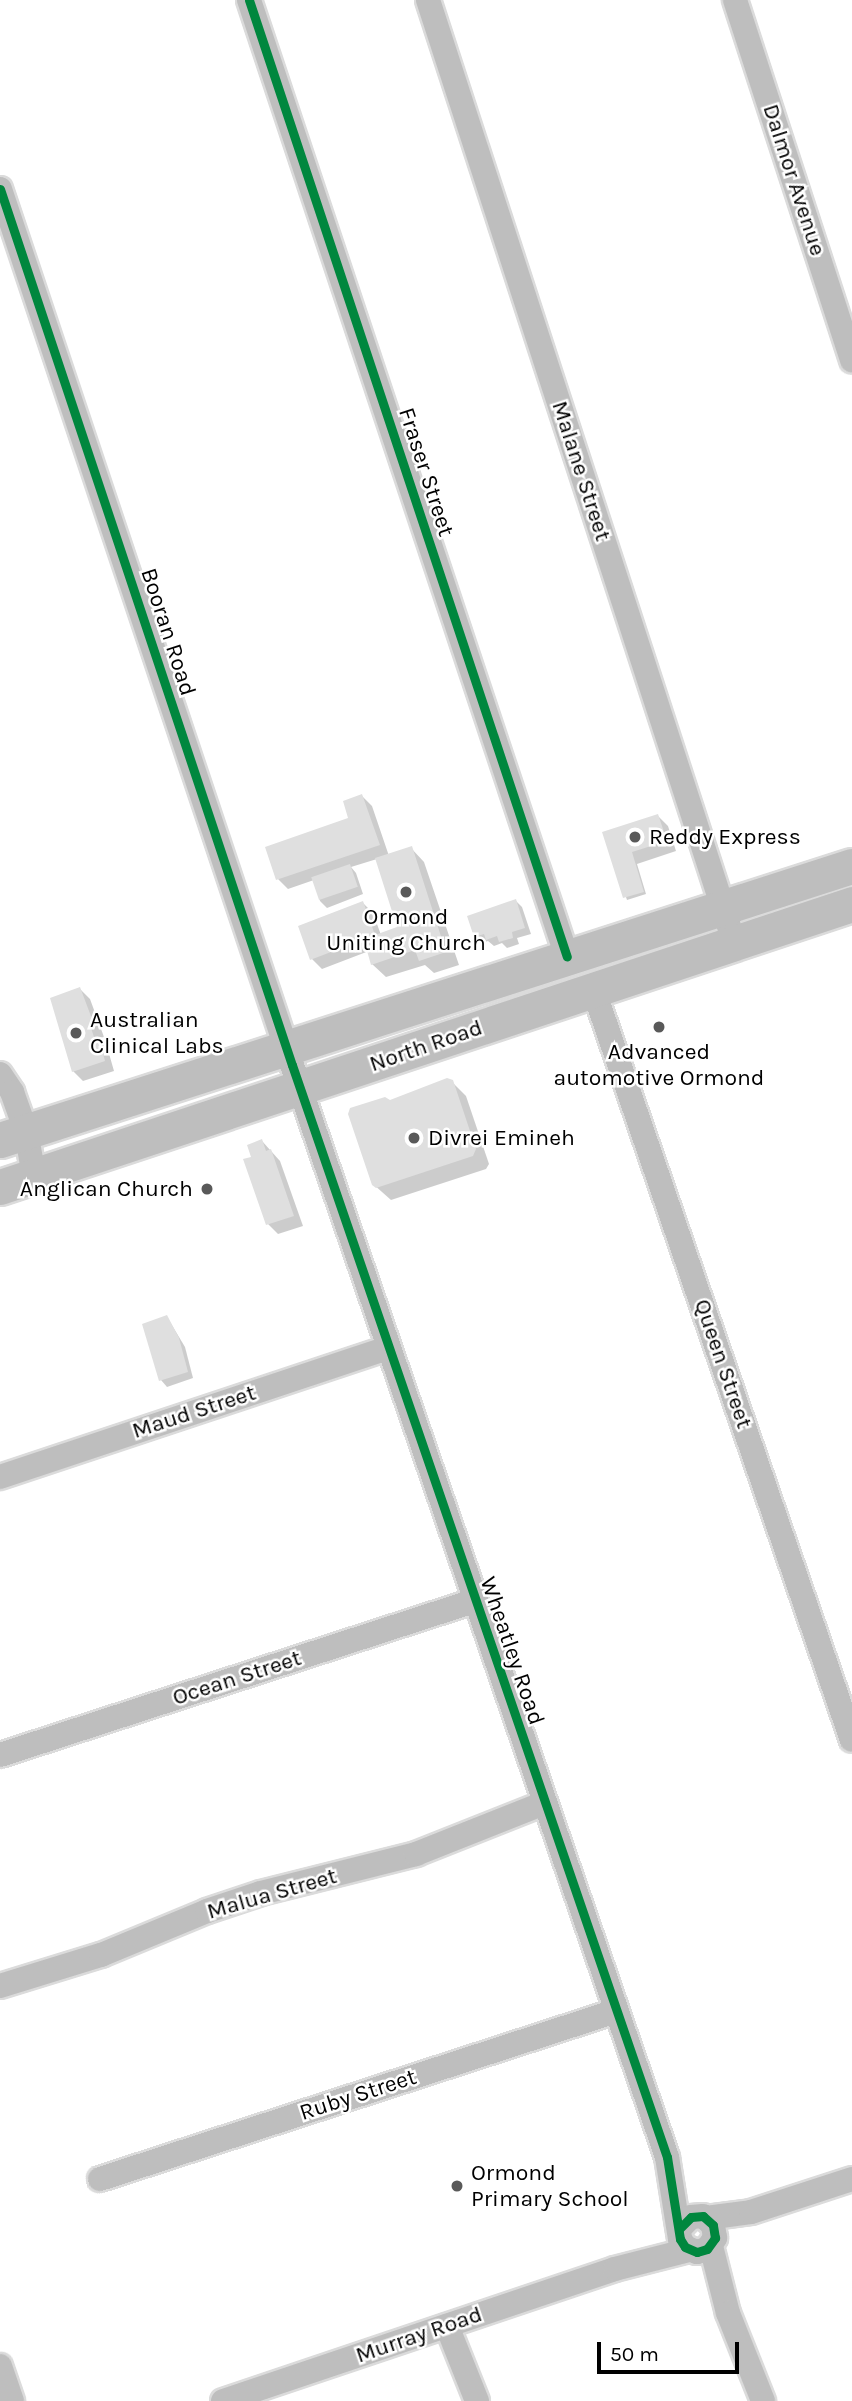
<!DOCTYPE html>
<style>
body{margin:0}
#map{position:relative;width:852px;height:2401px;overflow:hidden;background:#fff;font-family:Karla,sans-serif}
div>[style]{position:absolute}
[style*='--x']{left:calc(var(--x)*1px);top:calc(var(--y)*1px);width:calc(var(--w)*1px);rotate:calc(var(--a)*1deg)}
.shadow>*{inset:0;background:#0003}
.building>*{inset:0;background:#dfdfdf;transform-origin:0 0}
.roads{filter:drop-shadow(2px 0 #dbdbdb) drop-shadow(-2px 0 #dbdbdb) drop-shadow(0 2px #dbdbdb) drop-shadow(0 -2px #dbdbdb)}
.minor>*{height:24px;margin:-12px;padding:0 12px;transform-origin:12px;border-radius:12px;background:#bebebe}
.highway>*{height:35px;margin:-17.5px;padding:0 17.5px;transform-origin:17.5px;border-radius:17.5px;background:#bebebe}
.cycleway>*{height:9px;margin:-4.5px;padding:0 4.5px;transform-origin:4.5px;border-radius:4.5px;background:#00873e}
.dots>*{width:19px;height:19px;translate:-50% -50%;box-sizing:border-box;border:4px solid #fff;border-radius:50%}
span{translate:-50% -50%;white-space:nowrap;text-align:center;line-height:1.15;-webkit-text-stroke:5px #fff;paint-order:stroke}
.street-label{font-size:23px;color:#000}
.poi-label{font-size:23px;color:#000}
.left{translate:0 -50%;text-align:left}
.right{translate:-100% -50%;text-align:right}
.scale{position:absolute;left:597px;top:2342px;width:142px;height:32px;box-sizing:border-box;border:4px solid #000;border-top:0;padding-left:9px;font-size:21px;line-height:24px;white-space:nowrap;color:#000;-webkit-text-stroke:5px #fff;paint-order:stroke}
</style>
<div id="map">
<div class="shadow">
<div style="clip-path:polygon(362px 796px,372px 806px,389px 856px,411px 848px,424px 862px,459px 965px,434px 973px,425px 965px,386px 977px,372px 964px,369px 951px,322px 969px,312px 959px,363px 903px,373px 913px,381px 935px,399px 928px,377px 859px,351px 867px,356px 873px,363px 894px,327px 908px,320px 901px,314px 880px,288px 889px,278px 879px,351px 819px)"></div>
<div style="clip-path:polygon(658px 816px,668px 826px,676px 851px,637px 864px,646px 894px,627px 900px,613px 859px)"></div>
<div style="clip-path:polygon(516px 901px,522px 907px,531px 934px,517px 938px,519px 944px,507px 948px,502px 943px,494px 946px,488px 941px,482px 943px,475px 936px)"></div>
<div style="clip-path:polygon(80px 989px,90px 999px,104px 1037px,99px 1038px,108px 1050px,114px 1071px,83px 1081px,73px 1071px)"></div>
<div style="clip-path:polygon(452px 1082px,466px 1096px,489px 1164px,486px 1169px,391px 1200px,373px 1184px,390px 1102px)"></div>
<div style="clip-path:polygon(262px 1141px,280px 1161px,303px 1226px,278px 1234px,268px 1224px,253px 1158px)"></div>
<div style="clip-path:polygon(167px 1317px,185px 1347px,193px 1378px,167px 1387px,161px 1380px)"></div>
</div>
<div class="building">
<div style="clip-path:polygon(362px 794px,380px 845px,276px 880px,265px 847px,348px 818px,343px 801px)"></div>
<div style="clip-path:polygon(658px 814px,667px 841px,632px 852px,644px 892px,623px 898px,602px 832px)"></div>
<div style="clip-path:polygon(412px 846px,446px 952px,419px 961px,415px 950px,371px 965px,364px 940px,373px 936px,310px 960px,298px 926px,363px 901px,375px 935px,397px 927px,375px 858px)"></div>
<div style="left:350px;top:864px;width:24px;height:41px;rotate:71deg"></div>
<div style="clip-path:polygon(516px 899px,525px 928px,512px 932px,513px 938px,499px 942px,497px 936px,486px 940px,484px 934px,474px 937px,467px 916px)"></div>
<div style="clip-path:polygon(80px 987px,95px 1027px,91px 1028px,95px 1040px,99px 1038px,105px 1061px,72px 1072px,50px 998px)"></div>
<div style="clip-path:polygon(447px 1078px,453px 1080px,476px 1149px,473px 1156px,376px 1188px,372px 1185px,348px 1114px,350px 1108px,385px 1097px,390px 1100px)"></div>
<div style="clip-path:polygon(262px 1139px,266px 1151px,271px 1149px,294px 1216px,266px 1225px,243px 1159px,251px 1157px,247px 1145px)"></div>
<div style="clip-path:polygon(167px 1315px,179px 1338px,188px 1372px,159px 1381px,142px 1324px)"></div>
</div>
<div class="roads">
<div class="minor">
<div style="--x:249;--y:0;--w:1008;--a:71.62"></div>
<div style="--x:428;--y:0;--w:990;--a:72"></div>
<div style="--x:735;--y:0;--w:379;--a:72"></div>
<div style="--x:0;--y:189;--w:923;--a:71.57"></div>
<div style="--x:292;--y:1065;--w:1155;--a:71.05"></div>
<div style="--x:667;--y:2157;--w:83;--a:81"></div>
<div style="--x:680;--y:2239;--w:9;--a:58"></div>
<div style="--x:685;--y:2247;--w:13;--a:23"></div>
<div style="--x:697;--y:2252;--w:10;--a:-17"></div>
<div style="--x:707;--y:2249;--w:14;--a:-54"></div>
<div style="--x:715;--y:2238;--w:13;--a:-99"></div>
<div style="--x:713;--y:2225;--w:13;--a:-138"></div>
<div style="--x:703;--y:2216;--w:12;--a:175"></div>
<div style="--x:691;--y:2217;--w:16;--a:135"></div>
<div style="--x:593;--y:988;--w:795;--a:71"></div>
<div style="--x:0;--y:1074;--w:22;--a:56"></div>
<div style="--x:12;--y:1092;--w:41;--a:70.3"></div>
<div style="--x:26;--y:1131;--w:46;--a:79.9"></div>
<div style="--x:0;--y:1477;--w:409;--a:-18.4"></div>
<div style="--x:0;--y:1755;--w:498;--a:-18"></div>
<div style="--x:0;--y:1986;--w:106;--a:-17.1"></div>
<div style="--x:101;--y:1955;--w:115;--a:-22.5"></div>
<div style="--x:207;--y:1911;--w:57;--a:-18.4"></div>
<div style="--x:261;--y:1893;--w:160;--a:-14.1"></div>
<div style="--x:416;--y:1854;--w:138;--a:-21.7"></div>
<div style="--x:100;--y:2179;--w:543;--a:-18.03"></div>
<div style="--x:706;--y:2218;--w:45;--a:-7.6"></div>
<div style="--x:751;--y:2212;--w:106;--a:-18.1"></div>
<div style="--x:711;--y:2246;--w:69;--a:75.8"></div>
<div style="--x:728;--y:2313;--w:95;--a:68.3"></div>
<div style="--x:447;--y:2326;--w:81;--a:68.2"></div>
<div style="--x:0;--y:2366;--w:37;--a:71"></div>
<div style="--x:223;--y:2401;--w:414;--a:-18.6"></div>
<div style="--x:615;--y:2269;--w:76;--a:-14.4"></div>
</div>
<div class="highway">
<div style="--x:0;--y:1140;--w:895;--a:-17.83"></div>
<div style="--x:0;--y:1187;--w:898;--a:-18.37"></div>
</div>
</div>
<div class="cycleway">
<div style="--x:249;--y:0;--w:1008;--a:71.62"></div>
<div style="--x:0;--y:189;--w:923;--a:71.57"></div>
<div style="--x:292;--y:1065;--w:1155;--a:71.05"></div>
<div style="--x:667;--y:2157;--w:83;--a:81"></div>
<div style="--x:680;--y:2239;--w:9;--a:58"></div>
<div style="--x:685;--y:2247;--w:13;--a:23"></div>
<div style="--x:697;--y:2252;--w:10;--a:-17"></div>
<div style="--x:707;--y:2249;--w:14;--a:-54"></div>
<div style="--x:715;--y:2238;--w:13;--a:-99"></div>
<div style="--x:713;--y:2225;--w:13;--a:-138"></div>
<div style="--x:703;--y:2216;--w:12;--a:175"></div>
<div style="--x:691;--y:2217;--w:16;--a:135"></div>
</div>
<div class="dots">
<div style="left:635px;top:837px;background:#595959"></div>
<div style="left:406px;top:892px;background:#595959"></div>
<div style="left:659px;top:1027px;background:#595959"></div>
<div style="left:76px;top:1033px;background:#595959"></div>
<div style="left:414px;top:1138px;background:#595959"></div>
<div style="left:207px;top:1189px;background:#595959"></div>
<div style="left:457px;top:2186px;background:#595959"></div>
</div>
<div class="street-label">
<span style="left:794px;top:180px;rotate:72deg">Dalmor Avenue</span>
<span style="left:581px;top:471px;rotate:72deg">Malane Street</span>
<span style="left:426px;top:472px;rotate:72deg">Fraser Street</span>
<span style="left:168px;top:632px;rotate:72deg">Booran Road</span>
<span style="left:426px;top:1046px;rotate:-19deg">North Road</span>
<span style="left:723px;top:1364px;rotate:71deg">Queen Street</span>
<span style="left:194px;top:1412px;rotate:-18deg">Maud Street</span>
<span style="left:512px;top:1651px;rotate:71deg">Wheatley Road</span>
<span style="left:237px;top:1678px;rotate:-18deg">Ocean Street</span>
<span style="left:272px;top:1894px;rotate:-16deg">Malua Street</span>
<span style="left:358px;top:2095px;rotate:-18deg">Ruby Street</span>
<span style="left:419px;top:2335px;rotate:-19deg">Murray Road</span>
</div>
<div class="poi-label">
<span class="left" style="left:649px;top:837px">Reddy Express</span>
<span style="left:406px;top:930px">Ormond<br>Uniting Church</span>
<span class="left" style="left:90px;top:1033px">Australian<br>Clinical Labs</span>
<span style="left:659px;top:1065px">Advanced<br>automotive Ormond</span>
<span class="left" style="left:428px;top:1138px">Divrei Emineh</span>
<span class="right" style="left:193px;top:1189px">Anglican Church</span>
<span class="left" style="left:471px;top:2186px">Ormond<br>Primary School</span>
</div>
<div class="scale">50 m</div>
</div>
